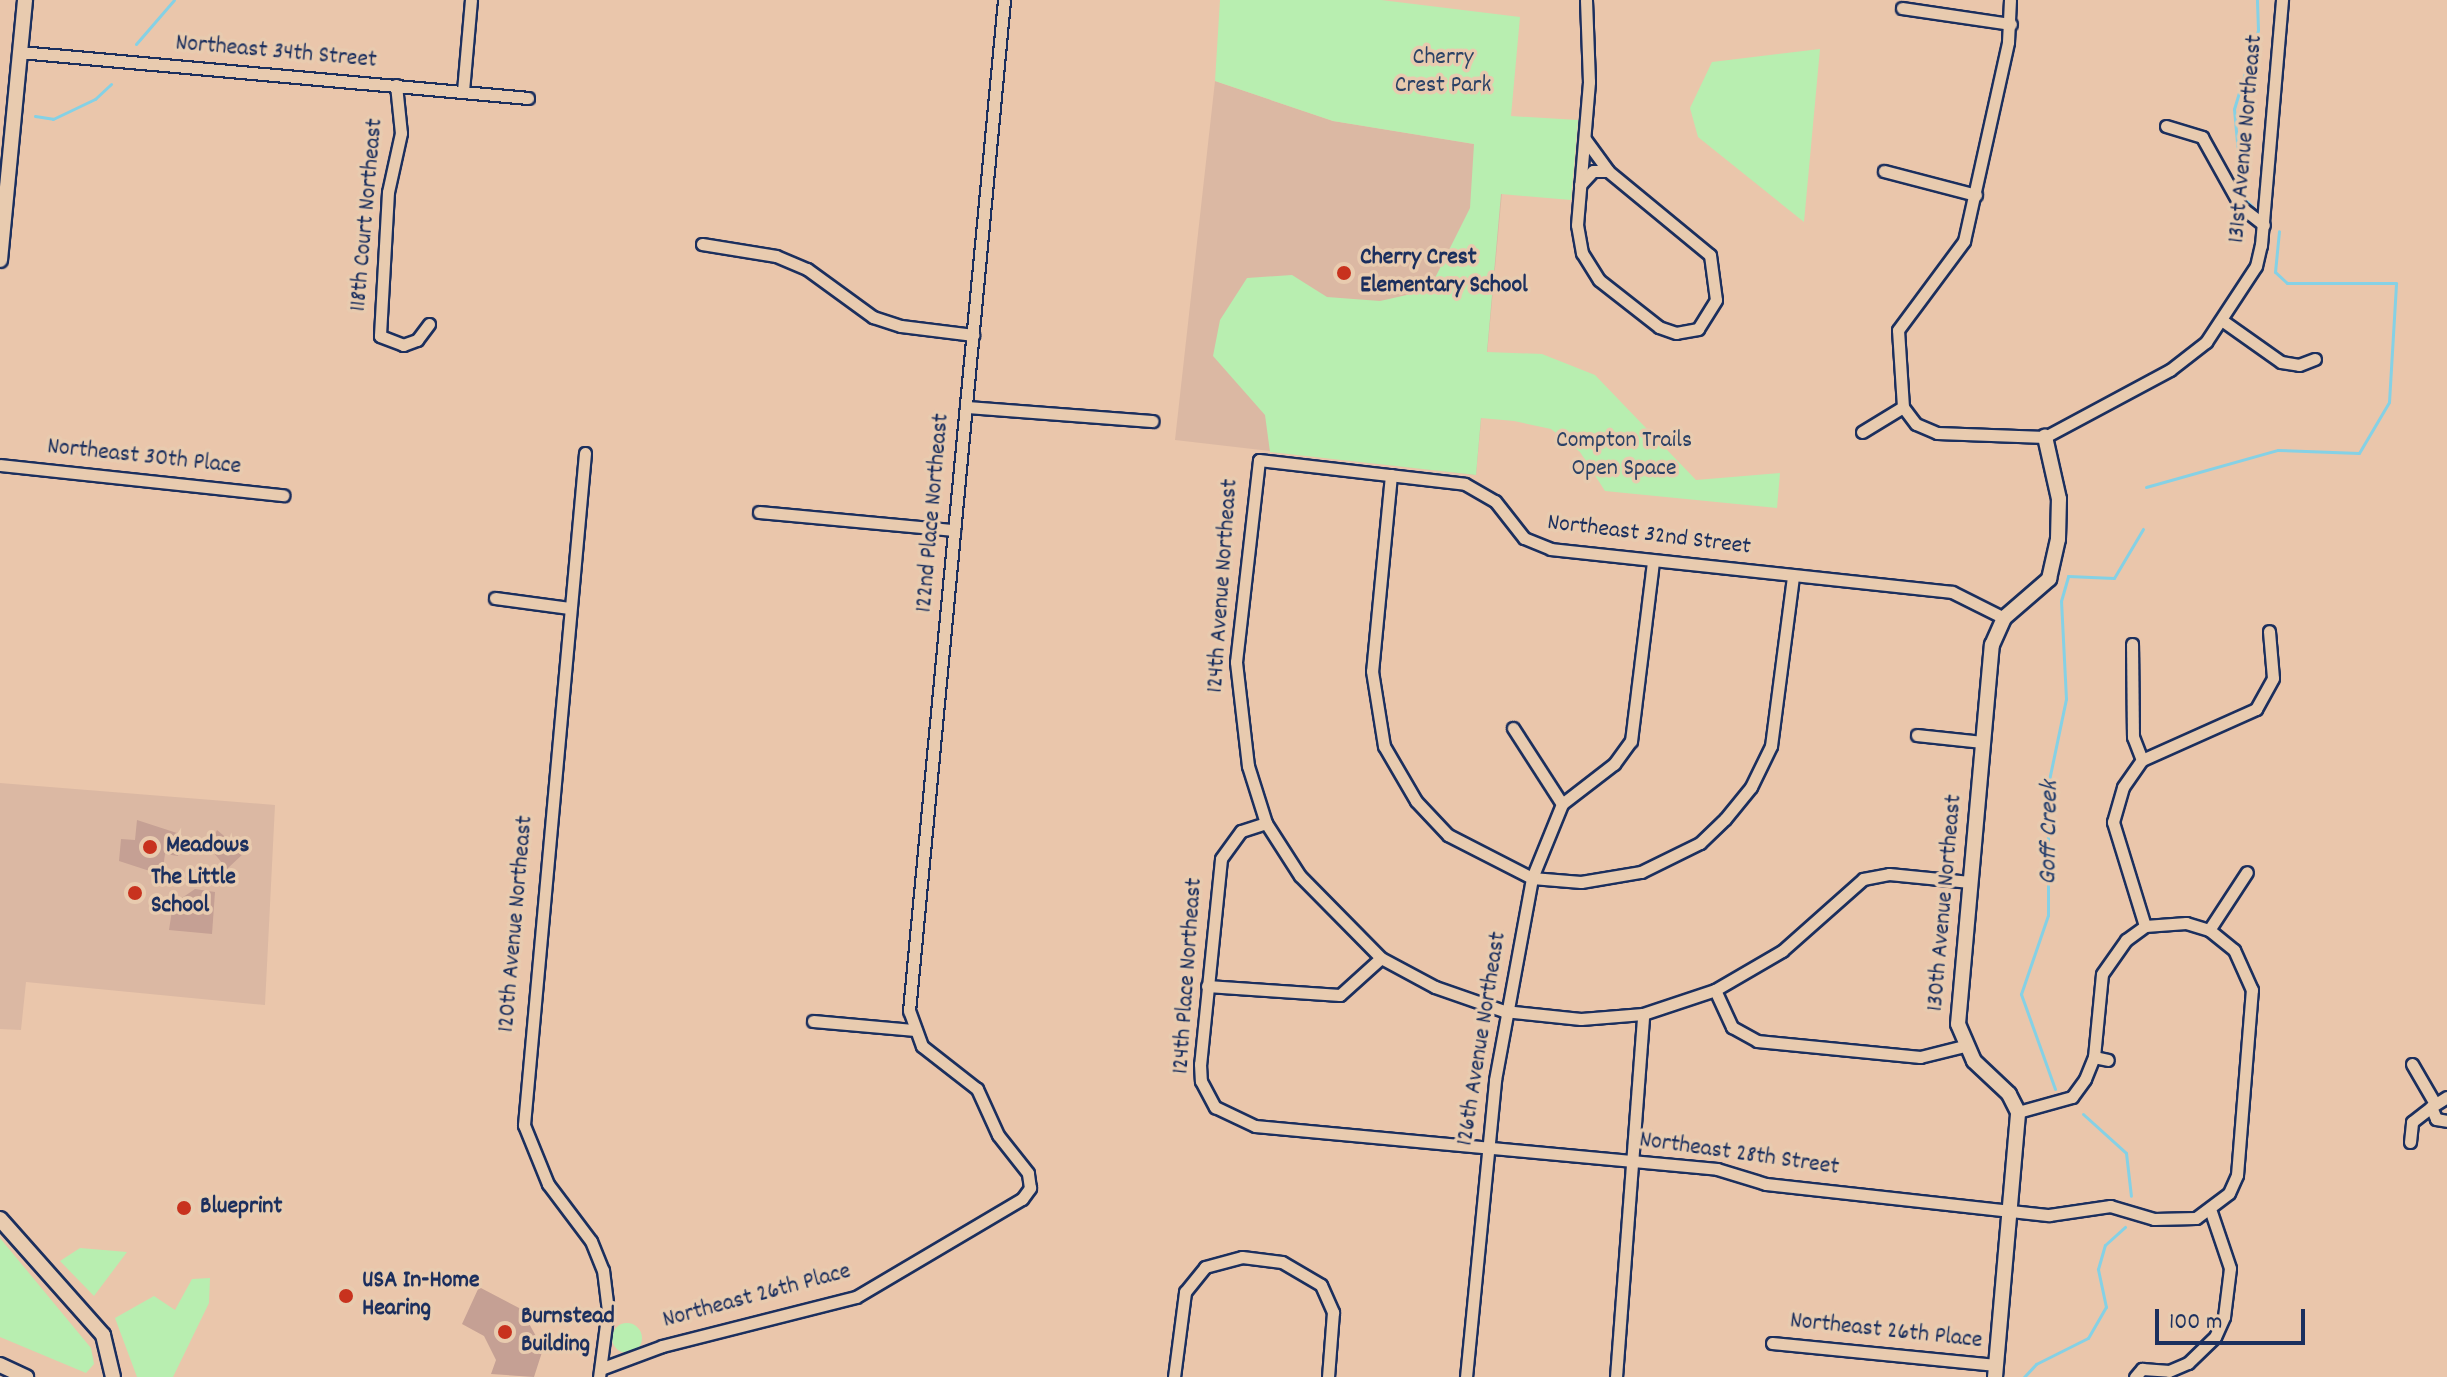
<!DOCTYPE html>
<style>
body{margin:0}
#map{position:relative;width:2447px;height:1377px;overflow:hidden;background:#eac6ab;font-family:Dekko,sans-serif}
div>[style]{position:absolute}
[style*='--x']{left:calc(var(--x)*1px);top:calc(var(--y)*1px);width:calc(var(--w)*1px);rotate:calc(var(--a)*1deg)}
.built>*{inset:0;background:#dbb8a3}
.green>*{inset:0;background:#b8eeb0}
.round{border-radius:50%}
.stream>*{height:3px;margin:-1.5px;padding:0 1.5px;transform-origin:1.5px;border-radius:1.5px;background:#85d1e5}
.building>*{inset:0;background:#c5a094}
.roads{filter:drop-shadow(2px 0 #1b2f5e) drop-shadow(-2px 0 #1b2f5e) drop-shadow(0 2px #1b2f5e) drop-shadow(0 -2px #1b2f5e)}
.street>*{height:11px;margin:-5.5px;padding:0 5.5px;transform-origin:5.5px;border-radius:5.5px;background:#e8cbaf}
.secondary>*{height:14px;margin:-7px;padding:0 7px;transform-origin:7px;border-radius:7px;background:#e8cbaf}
.dots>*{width:22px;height:22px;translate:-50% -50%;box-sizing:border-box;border:4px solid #e8cbaf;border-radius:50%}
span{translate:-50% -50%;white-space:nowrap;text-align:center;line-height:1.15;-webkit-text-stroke:7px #e8cbaf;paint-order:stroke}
.street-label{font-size:24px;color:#1b2f5e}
.park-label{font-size:24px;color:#2b4266}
.poi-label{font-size:24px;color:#1b2f5e;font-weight:700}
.left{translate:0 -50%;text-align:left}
.water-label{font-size:26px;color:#263f6c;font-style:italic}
.scale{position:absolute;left:2155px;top:1309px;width:150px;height:36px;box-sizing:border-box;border:4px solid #1b2f5e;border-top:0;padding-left:10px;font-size:24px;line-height:28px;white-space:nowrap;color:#1b2f5e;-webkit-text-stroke:6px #e8cbaf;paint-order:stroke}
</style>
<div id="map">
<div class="built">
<div style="clip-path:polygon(1215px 81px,1333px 121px,1474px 144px,1504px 171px,1476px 475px,1175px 440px)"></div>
<div style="clip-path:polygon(0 783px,275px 805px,265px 1005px,26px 982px,21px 1030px,0 1029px)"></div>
</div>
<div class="green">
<div style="clip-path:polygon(1220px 0,1381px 0,1520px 17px,1511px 116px,1578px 120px,1571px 200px,1501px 194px,1487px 352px,1542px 354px,1595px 375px,1696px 480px,1780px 473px,1777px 508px,1605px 491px,1580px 452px,1551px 429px,1514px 421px,1481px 418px,1476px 475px,1270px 452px,1265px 415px,1213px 356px,1220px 320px,1247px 278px,1292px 275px,1327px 297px,1380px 301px,1429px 290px,1470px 208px,1474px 144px,1333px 121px,1215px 81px)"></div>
<div style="clip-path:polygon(1820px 49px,1804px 222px,1698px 137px,1690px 108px,1712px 62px)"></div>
<div style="clip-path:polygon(0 1238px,91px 1348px,94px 1364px,86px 1373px,0 1337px)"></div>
<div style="clip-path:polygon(80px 1248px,127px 1252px,94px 1296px,60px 1261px)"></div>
<div style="clip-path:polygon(210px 1278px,209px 1303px,173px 1377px,137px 1377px,115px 1318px,154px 1296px,175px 1310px,192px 1279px)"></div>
<div class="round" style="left:612px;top:1323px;width:30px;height:30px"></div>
</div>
<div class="stream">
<div style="--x:136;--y:44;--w:58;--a:-49.2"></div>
<div style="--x:35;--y:116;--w:18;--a:9"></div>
<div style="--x:53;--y:119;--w:47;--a:-25.5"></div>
<div style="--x:95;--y:99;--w:22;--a:-43"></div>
<div style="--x:2253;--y:207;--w:15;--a:-138"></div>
<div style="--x:2242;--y:197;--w:88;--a:-95.2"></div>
<div style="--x:2234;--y:109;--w:83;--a:-73.1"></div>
<div style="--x:2258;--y:30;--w:30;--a:-92"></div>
<div style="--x:2146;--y:487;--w:137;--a:-15.7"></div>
<div style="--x:2278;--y:450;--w:81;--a:2.1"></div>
<div style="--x:2359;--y:453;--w:59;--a:-59.5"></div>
<div style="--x:2389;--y:402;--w:119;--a:-86.6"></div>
<div style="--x:2396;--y:283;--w:109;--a:180"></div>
<div style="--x:2287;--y:283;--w:16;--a:-137"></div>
<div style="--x:2275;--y:272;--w:41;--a:-84.4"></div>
<div style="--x:2055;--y:1089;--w:101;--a:-109.7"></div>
<div style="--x:2021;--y:994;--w:83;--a:-71.1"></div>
<div style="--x:2048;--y:915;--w:130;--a:-90"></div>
<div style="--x:2048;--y:785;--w:88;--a:-78.2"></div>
<div style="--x:2066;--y:699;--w:98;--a:-92.9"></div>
<div style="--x:2061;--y:601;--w:26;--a:-74"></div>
<div style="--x:2068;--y:576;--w:46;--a:2.5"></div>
<div style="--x:2114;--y:578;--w:57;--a:-59.4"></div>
<div style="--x:2083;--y:1114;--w:58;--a:42.2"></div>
<div style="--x:2126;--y:1153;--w:43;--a:83.4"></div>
<div style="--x:2024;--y:1377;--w:18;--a:-47"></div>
<div style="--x:2036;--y:1364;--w:58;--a:-26.6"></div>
<div style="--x:2088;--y:1338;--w:36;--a:-60"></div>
<div style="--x:2106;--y:1307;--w:39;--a:-102"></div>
<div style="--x:2098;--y:1269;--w:25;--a:-74"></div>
<div style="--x:2105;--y:1245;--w:27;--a:-42"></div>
</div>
<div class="building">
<div style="clip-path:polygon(137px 820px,180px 834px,178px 856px,165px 854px,162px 875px,119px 861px,121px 839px,135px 840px)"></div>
<div style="clip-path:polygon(217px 830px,244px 853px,227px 869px,209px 847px)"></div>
<div style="clip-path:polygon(195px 889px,215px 892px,212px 934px,169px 930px,173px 904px)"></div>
<div style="clip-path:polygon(479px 1287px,521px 1309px,543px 1349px,534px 1377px,491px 1374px,496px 1360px,484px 1336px,462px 1324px)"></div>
</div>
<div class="roads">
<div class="street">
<div style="--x:1902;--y:8;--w:110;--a:8.4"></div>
<div style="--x:20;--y:52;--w:510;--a:5.17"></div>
<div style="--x:396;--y:85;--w:48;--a:84.1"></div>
<div style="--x:401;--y:133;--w:60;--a:102.4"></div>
<div style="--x:388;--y:192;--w:144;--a:93.2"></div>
<div style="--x:380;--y:336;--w:25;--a:21"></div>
<div style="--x:403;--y:345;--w:15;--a:-20"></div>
<div style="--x:417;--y:340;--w:20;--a:-53"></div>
<div style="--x:463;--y:91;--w:91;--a:-85"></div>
<div style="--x:2166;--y:126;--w:38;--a:17"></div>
<div style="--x:2202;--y:137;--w:80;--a:60.9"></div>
<div style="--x:2241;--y:207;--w:29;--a:38"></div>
<div style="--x:1585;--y:139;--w:39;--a:54"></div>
<div style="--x:1608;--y:171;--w:132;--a:39.5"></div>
<div style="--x:1710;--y:255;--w:45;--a:82.4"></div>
<div style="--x:1716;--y:300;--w:34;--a:122"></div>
<div style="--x:1698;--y:329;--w:22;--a:170"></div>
<div style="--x:1676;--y:333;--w:18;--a:-161"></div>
<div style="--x:1659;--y:327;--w:76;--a:-141.9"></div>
<div style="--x:1599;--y:280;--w:32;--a:-122"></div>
<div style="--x:1582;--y:253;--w:28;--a:-100"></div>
<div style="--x:1577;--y:225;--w:144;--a:-85.2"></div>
<div style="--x:1589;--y:82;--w:82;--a:-92.1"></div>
<div style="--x:1884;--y:171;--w:95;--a:14.6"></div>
<div style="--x:1580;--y:185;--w:19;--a:-47"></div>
<div style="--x:1593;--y:171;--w:15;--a:0"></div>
<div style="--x:702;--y:244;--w:75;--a:9.2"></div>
<div style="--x:776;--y:256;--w:34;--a:23"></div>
<div style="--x:807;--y:269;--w:82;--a:36"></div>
<div style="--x:873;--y:317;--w:29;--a:18"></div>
<div style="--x:901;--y:326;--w:73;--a:7.1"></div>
<div style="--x:2223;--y:321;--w:71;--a:35.3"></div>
<div style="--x:2281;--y:362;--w:18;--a:9"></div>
<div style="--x:2299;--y:365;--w:17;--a:-21"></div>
<div style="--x:966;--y:407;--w:187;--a:4.3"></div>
<div style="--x:1903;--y:407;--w:77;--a:-93.7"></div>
<div style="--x:1898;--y:330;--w:111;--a:-53.4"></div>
<div style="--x:1964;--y:241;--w:204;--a:-77.5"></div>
<div style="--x:2008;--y:42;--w:42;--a:-87.3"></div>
<div style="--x:1862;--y:432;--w:48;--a:-31.4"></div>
<div style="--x:1903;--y:407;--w:21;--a:53"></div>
<div style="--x:1916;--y:424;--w:23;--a:23"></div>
<div style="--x:1937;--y:433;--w:108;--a:2.1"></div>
<div style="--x:2045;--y:437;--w:142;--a:-28.2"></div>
<div style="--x:2170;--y:370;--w:46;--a:-37.9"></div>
<div style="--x:2206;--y:342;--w:91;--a:-56.7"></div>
<div style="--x:2256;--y:266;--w:22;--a:-77"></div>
<div style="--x:2261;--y:245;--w:246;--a:-85.1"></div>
<div style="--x:585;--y:453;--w:675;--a:95.19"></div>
<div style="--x:524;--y:1125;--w:64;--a:67.9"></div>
<div style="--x:548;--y:1184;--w:71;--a:53"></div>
<div style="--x:591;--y:1241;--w:31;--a:68"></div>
<div style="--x:603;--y:1270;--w:39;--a:83"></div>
<div style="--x:608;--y:1309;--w:69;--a:97.5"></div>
<div style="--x:0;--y:465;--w:285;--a:6.1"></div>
<div style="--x:1391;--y:475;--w:197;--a:95.5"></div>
<div style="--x:1372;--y:671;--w:76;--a:80.9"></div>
<div style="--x:1384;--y:746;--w:64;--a:59.8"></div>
<div style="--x:1416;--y:801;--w:47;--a:46.7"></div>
<div style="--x:1448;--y:835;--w:94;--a:27.1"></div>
<div style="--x:1532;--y:878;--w:49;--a:4.7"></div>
<div style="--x:1581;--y:882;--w:61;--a:-9.5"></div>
<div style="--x:1641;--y:872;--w:66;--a:-26.2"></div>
<div style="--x:1700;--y:843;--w:35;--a:-44"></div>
<div style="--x:1725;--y:819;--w:41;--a:-50.9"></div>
<div style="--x:1751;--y:787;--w:46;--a:-64"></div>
<div style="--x:1771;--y:746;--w:171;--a:-82.6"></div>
<div style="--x:759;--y:512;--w:196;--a:5.3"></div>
<div style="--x:495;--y:598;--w:75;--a:7.7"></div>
<div style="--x:1513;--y:728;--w:90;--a:57.2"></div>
<div style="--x:1917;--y:735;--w:65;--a:6.1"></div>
<div style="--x:2142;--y:760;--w:125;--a:-24.1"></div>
<div style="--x:2256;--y:709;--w:35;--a:-61"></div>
<div style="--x:2273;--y:678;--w:47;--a:-94.9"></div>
<div style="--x:1266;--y:823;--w:26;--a:162"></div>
<div style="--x:1241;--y:831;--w:34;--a:126"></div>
<div style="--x:1221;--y:859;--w:206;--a:95.8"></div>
<div style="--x:1200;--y:1064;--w:17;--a:87"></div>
<div style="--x:1201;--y:1081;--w:30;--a:62"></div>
<div style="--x:1215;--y:1107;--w:44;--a:25.4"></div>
<div style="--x:1255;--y:1126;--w:464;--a:5.3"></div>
<div style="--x:1717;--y:1169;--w:51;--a:17"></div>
<div style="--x:1766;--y:1184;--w:285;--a:6.3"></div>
<div style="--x:2049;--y:1215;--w:62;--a:-8.4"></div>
<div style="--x:2110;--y:1206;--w:46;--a:16.5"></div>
<div style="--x:2154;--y:1219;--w:42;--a:-1.4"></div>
<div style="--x:2196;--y:1218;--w:41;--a:-37.1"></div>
<div style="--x:2229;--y:1193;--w:20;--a:-66"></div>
<div style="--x:2237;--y:1175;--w:186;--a:-85.4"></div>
<div style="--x:2252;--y:990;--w:44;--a:-114.2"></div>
<div style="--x:2234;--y:950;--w:32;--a:-141"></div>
<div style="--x:2209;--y:930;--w:24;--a:-163"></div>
<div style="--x:2186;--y:923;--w:41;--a:175.8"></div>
<div style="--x:2209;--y:930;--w:69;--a:-56.8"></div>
<div style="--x:1381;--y:958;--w:115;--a:-134.6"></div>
<div style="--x:1300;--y:876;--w:63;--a:-122.7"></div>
<div style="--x:1266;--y:823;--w:60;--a:-107.5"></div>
<div style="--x:1248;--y:766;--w:105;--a:-96.6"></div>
<div style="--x:1236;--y:662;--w:203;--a:-83.5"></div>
<div style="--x:1259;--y:460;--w:207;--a:6.6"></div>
<div style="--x:1465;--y:484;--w:34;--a:30"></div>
<div style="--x:1495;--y:501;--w:47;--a:51.9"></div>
<div style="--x:1524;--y:538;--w:29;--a:22"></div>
<div style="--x:1551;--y:549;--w:403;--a:6.1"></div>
<div style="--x:1952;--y:592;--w:58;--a:26.6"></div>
<div style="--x:1207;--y:986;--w:133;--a:3.9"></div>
<div style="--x:1340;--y:995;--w:55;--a:-42.1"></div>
<div style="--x:1381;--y:958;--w:61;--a:28.2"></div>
<div style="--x:1435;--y:987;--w:73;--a:19.2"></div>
<div style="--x:1504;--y:1011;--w:77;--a:5.9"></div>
<div style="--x:1581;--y:1019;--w:62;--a:-4.6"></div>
<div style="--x:1643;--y:1014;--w:76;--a:-18.4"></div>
<div style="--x:1715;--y:990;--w:41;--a:65.3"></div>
<div style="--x:1732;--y:1027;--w:29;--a:29"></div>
<div style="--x:1757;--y:1041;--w:164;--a:5.6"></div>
<div style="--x:1920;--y:1057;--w:45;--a:-14"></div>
<div style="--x:1715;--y:990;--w:78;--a:-30.2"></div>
<div style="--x:1782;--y:951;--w:108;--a:-41.6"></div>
<div style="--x:1863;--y:879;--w:26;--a:-11"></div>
<div style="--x:1889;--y:874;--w:81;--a:5.6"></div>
<div style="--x:813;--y:1021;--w:100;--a:5.1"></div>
<div style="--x:2094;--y:1057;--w:14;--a:12"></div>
<div style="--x:2412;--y:1064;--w:44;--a:59.9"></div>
<div style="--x:2447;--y:1097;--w:19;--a:148"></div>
<div style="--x:2431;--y:1107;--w:13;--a:67"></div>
<div style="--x:2436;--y:1119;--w:11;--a:10"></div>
<div style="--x:2018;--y:1112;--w:56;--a:-15.5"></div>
<div style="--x:2072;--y:1097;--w:22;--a:-54"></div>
<div style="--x:2085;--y:1079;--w:24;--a:-68"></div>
<div style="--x:2094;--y:1057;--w:83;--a:-84.5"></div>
<div style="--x:2102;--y:974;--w:42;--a:-54.8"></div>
<div style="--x:2126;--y:940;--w:24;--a:-36"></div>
<div style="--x:2145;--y:926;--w:109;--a:-107.1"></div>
<div style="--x:2113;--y:822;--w:36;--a:-74"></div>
<div style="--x:2123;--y:787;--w:33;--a:-55"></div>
<div style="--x:2142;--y:760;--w:25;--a:-111"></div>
<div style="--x:2133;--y:737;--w:93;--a:-90.6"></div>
<div style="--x:2410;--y:1142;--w:20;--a:-84"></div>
<div style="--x:2412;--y:1122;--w:24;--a:-38"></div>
<div style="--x:1772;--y:1343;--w:225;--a:5.6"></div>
<div style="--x:603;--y:1368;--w:63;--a:-20.4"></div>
<div style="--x:662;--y:1346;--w:200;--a:-14.2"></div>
<div style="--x:856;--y:1297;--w:193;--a:-30.6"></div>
<div style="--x:1022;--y:1199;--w:14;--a:-54"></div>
<div style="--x:1030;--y:1188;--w:15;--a:-98"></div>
<div style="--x:1028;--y:1173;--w:48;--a:-128.3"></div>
<div style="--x:998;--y:1135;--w:51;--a:-114.5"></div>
<div style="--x:977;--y:1089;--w:70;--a:-142"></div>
<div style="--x:922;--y:1046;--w:37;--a:-110"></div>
<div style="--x:909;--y:1011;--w:1015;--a:-84.63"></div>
<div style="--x:1174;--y:1377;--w:86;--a:-82.6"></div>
<div style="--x:1185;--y:1292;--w:32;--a:-51"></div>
<div style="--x:1205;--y:1267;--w:38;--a:-15"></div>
<div style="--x:1242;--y:1257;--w:40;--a:7.1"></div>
<div style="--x:1282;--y:1262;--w:45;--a:30.5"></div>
<div style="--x:1321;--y:1285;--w:30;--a:66"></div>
<div style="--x:1333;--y:1312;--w:65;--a:94.4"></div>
<div style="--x:1466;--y:1377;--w:298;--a:-84.4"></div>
<div style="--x:1495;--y:1080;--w:205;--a:-79.6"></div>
<div style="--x:1532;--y:878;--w:80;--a:-67.9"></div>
<div style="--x:1562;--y:804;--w:66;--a:-37.6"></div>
<div style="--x:1614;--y:764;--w:29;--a:-54"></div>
<div style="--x:1631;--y:741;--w:181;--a:-83"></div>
<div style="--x:1616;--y:1377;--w:364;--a:-85.7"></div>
<div style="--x:2135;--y:1377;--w:11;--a:-49"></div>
<div style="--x:2142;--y:1369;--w:27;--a:4"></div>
<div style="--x:2169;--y:1371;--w:21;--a:-23"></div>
<div style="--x:2188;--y:1363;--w:37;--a:-44"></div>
<div style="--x:2215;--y:1337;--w:22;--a:-66"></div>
<div style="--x:2224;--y:1317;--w:49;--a:-83"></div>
<div style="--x:2230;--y:1268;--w:59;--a:-108.7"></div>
</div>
<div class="secondary">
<div style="--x:0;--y:260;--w:261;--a:-84.5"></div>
<div style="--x:0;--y:1219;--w:155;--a:48.4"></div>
<div style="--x:103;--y:1335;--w:43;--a:76.6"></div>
<div style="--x:0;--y:1365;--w:29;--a:25"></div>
<div style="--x:1995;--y:1377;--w:266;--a:-85"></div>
<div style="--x:2018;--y:1112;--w:20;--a:-117"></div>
<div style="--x:2009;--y:1094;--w:48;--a:-136.7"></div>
<div style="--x:1974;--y:1061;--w:40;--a:-113.4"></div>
<div style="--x:1958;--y:1024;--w:381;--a:-84.9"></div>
<div style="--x:1992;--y:645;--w:30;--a:-66"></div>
<div style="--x:2004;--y:618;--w:60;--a:-40.9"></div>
<div style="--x:2049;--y:579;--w:41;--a:-77.3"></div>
<div style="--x:2058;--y:539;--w:40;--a:-88.6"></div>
<div style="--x:2059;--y:499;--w:64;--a:-102.7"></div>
</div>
</div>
<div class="dots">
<div style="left:1344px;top:273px;background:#c8321e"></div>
<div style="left:150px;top:847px;background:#c8321e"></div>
<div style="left:135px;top:893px;background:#c8321e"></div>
<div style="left:184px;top:1208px;background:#c8321e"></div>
<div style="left:346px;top:1296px;background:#c8321e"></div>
<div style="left:505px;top:1332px;background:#c8321e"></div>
</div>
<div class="street-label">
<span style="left:276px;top:53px;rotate:5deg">Northeast 34th Street</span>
<span style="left:2247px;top:139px;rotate:-85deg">131st Avenue Northeast</span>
<span style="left:368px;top:215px;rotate:-85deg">118th Court Northeast</span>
<span style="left:144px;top:458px;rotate:6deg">Northeast 30th Place</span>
<span style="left:934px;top:513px;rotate:-85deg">122nd Place Northeast</span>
<span style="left:1649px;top:536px;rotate:7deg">Northeast 32nd Street</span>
<span style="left:1224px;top:586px;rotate:-86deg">124th Avenue Northeast</span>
<span style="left:1946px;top:903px;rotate:-85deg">130th Avenue Northeast</span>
<span style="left:517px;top:924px;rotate:-85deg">120th Avenue Northeast</span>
<span style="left:1189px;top:976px;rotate:-86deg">124th Place Northeast</span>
<span style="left:1483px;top:1039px;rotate:-81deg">126th Avenue Northeast</span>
<span style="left:1739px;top:1155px;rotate:8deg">Northeast 28th Street</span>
<span style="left:757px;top:1297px;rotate:-15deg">Northeast 26th Place</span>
<span style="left:1886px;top:1332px;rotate:6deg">Northeast 26th Place</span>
</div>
<div class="park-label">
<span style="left:1443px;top:73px">Cherry<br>Crest Park</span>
<span style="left:1624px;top:456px">Compton Trails<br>Open Space</span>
</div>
<div class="poi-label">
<span class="left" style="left:1360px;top:273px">Cherry Crest<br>Elementary School</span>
<span class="left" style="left:166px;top:847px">Meadows</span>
<span class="left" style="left:151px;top:893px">The Little<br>School</span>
<span class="left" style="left:200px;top:1208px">Blueprint</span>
<span class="left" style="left:362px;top:1296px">USA In-Home<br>Hearing</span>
<span class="left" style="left:521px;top:1332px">Burnstead<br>Building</span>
</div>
<div class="water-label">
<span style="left:2050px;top:833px;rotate:-89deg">Goff Creek</span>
</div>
<div class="scale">100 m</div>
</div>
